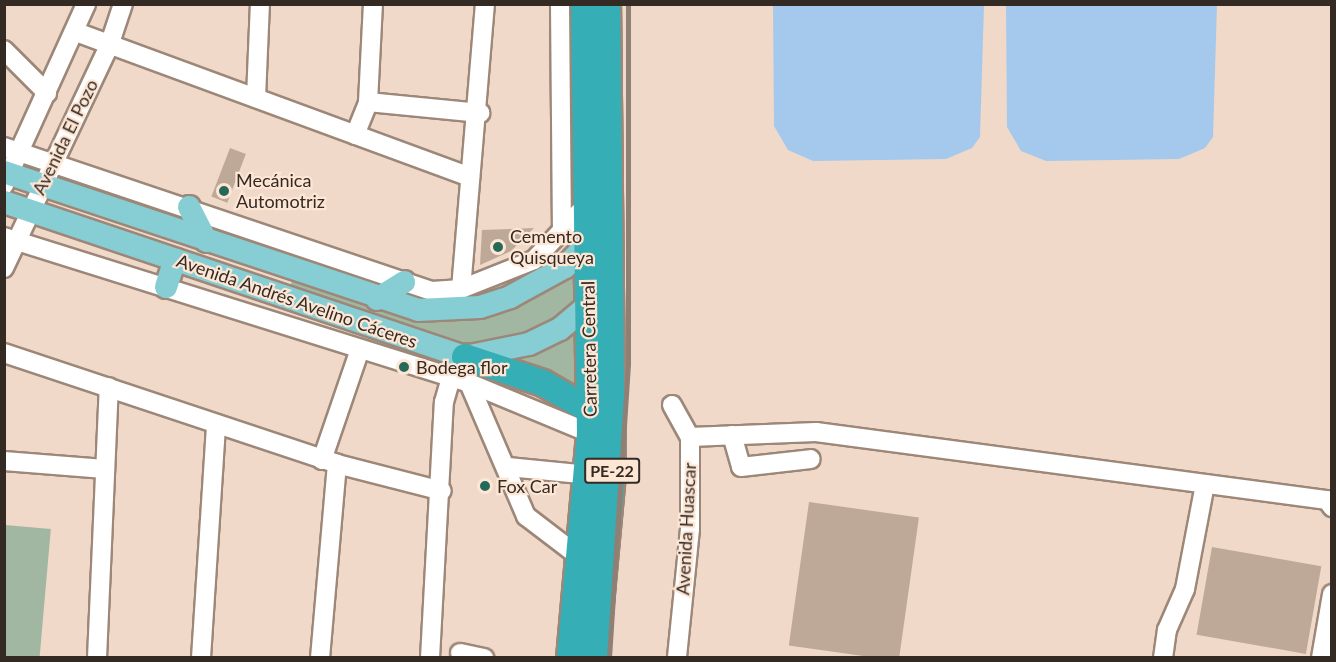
<!DOCTYPE html>
<meta charset="utf-8">
<style>
body{margin:0}
#map{position:relative;width:1336px;height:662px;overflow:hidden;background:#f0d9c9;font-family:Lato,sans-serif}
div>[style]{position:absolute}
[style*='--x']{left:calc(var(--x)*1px);top:calc(var(--y)*1px);width:calc(var(--w)*1px);rotate:calc(var(--a)*1deg)}
.green>*{inset:0;background:#a1b7a1;transform-origin:0 0}
.water>*{inset:0;background:#a4c9ec}
.building>*{inset:0;background:#bea898;transform-origin:0 0}
.roads{filter:drop-shadow(2px 0 #9d8778) drop-shadow(-2px 0 #9d8778) drop-shadow(0 2px #9d8778) drop-shadow(0 -2px #9d8778)}
.minor>*{height:18px;margin:-9px;padding:0 9px;transform-origin:9px;border-radius:9px;background:#fff}
.major>*{height:22px;margin:-11px;padding:0 11px;transform-origin:11px;border-radius:11px;background:#86ced3}
.highway>*{height:26px;margin:-13px;padding:0 13px;transform-origin:13px;border-radius:13px;background:#36aeb5}
.rail>*{height:4.5px;margin:-2.25px;padding:0 2.25px;transform-origin:2.25px;border-radius:2.25px;background:#8f8075}
.dots>*{width:16px;height:16px;translate:-50% -50%;box-sizing:border-box;border:3px solid #fee6d5;border-radius:50%}
span{translate:-50% -50%;white-space:nowrap;text-align:center;line-height:1.15;-webkit-text-stroke:4.5px #fee6d5;paint-order:stroke}
.shield-label span{padding:2px 4px;background:#fee6d5;border:2px solid;border-radius:4px;-webkit-text-stroke-width:0}
.shield-label{font-size:16px;color:#332a24;font-weight:700}
.street-label{font-size:18px;color:#332a24}
.poi-label{font-size:18px;color:#332a24}
.left{translate:0 -50%;text-align:left}
.frame{position:absolute;inset:0;border:6px solid #332a24;pointer-events:none}
</style>
<div id="map">
<div class="green">
<div style="clip-path:polygon(575px 271px,575px 309px,523px 342px,458px 348px,290px 289px,292px 280px,410px 315px,509px 305px,553px 288px)"></div>
<div style="clip-path:polygon(575px 335px,575px 388px,502px 361px,542px 350px)"></div>
<div style="left:5px;top:525px;width:46px;height:132px;rotate:5deg"></div>
</div>
<div class="water">
<div style="clip-path:polygon(773px 5px,984px 5px,980px 137px,972px 148px,946px 159px,813px 161px,788px 150px,774px 126px)"></div>
<div style="clip-path:polygon(1006px 5px,1217px 5px,1213px 137px,1205px 148px,1179px 159px,1046px 161px,1021px 151px,1007px 127px)"></div>
</div>
<div class="building">
<div style="left:230px;top:148px;width:17px;height:52px;rotate:21deg"></div>
<div style="clip-path:polygon(534px 228px,511px 251px,480px 265px,482px 230px)"></div>
<div style="left:809px;top:502px;width:111px;height:145px;rotate:8deg"></div>
<div style="left:1212px;top:547px;width:111px;height:89px;rotate:10deg"></div>
</div>
<div class="roads">
<div class="minor">
<div style="--x:560;--y:4;--w:228;--a:89.5"></div>
<div style="--x:76;--y:32;--w:420;--a:20.2"></div>
<div style="--x:4;--y:50;--w:61;--a:45"></div>
<div style="--x:256;--y:98;--w:94;--a:-87.6"></div>
<div style="--x:368;--y:102;--w:113;--a:5.6"></div>
<div style="--x:355;--y:135;--w:35;--a:-68"></div>
<div style="--x:368;--y:102;--w:98;--a:-87.1"></div>
<div style="--x:4;--y:147;--w:452;--a:18.6"></div>
<div style="--x:432;--y:291;--w:29;--a:-4"></div>
<div style="--x:461;--y:289;--w:79;--a:-21.7"></div>
<div style="--x:534;--y:260;--w:79;--a:-46.5"></div>
<div style="--x:4;--y:185;--w:199;--a:-65.6"></div>
<div style="--x:4;--y:237;--w:487;--a:17.4"></div>
<div style="--x:469;--y:383;--w:131;--a:22.5"></div>
<div style="--x:4;--y:268;--w:246;--a:-64.7"></div>
<div style="--x:109;--y:46;--w:44;--a:-71.6"></div>
<div style="--x:461;--y:289;--w:286;--a:-85.2"></div>
<div style="--x:4;--y:353;--w:351;--a:18.4"></div>
<div style="--x:337;--y:464;--w:108;--a:14.4"></div>
<div style="--x:469;--y:383;--w:145;--a:66.8"></div>
<div style="--x:526;--y:516;--w:69;--a:37.4"></div>
<div style="--x:672;--y:405;--w:37;--a:61"></div>
<div style="--x:690;--y:437;--w:92;--a:90"></div>
<div style="--x:690;--y:529;--w:130;--a:95.8"></div>
<div style="--x:732;--y:435;--w:33;--a:74"></div>
<div style="--x:741;--y:467;--w:70;--a:-6.5"></div>
<div style="--x:690;--y:437;--w:126;--a:-2.3"></div>
<div style="--x:816;--y:432;--w:516;--a:7.58"></div>
<div style="--x:1327;--y:500;--w:9;--a:54"></div>
<div style="--x:322;--y:460;--w:117;--a:-71.1"></div>
<div style="--x:4;--y:461;--w:101;--a:4.5"></div>
<div style="--x:508;--y:467;--w:81;--a:5.6"></div>
<div style="--x:460;--y:653;--w:25;--a:12"></div>
<div style="--x:97;--y:658;--w:271;--a:-87.5"></div>
<div style="--x:201;--y:658;--w:232;--a:-86.3"></div>
<div style="--x:320;--y:658;--w:195;--a:-85"></div>
<div style="--x:430;--y:658;--w:256;--a:-86.9"></div>
<div style="--x:444;--y:402;--w:25;--a:-74"></div>
<div style="--x:1163;--y:658;--w:28;--a:-82"></div>
<div style="--x:1167;--y:630;--w:45;--a:-66.3"></div>
<div style="--x:1185;--y:589;--w:107;--a:-79.2"></div>
<div style="--x:1321;--y:658;--w:65;--a:-80.2"></div>
</div>
<div class="major">
<div style="--x:4;--y:172;--w:436;--a:18.4"></div>
<div style="--x:418;--y:310;--w:62;--a:-2.8"></div>
<div style="--x:480;--y:307;--w:32;--a:-18"></div>
<div style="--x:510;--y:297;--w:63;--a:-28.6"></div>
<div style="--x:565;--y:267;--w:33;--a:-46"></div>
<div style="--x:4;--y:202;--w:486;--a:18.6"></div>
<div style="--x:465;--y:357;--w:65;--a:-11.5"></div>
<div style="--x:529;--y:344;--w:34;--a:-26"></div>
<div style="--x:560;--y:329;--w:48;--a:-40"></div>
<div style="--x:189;--y:207;--w:38;--a:63"></div>
<div style="--x:166;--y:287;--w:29;--a:-72"></div>
<div style="--x:377;--y:299;--w:32;--a:-32"></div>
</div>
<div class="highway">
<div style="--x:465;--y:357;--w:82;--a:18.4"></div>
<div style="--x:543;--y:383;--w:54;--a:29.9"></div>
<div style="--x:570;--y:658;--w:226;--a:-84.9"></div>
<div style="--x:590;--y:433;--w:429;--a:-90.8"></div>
<div style="--x:595;--y:658;--w:183;--a:-84.7"></div>
<div style="--x:612;--y:476;--w:472;--a:-90.6"></div>
</div>
</div>
<div class="rail">
<div style="--x:609;--y:658;--w:295;--a:-86.3"></div>
<div style="--x:628;--y:364;--w:360;--a:-90"></div>
</div>
<div class="dots">
<div style="left:224px;top:191px;background:#276958"></div>
<div style="left:498px;top:247px;background:#276958"></div>
<div style="left:404px;top:367px;background:#276958"></div>
<div style="left:485px;top:486px;background:#276958"></div>
</div>
<div class="shield-label">
<span style="left:612px;top:471px">PE-22</span>
</div>
<div class="street-label">
<span style="left:65px;top:137px;rotate:-64deg">Avenida El Pozo</span>
<span style="left:297px;top:301px;rotate:19deg">Avenida Andrés Avelino Cáceres</span>
<span style="left:589px;top:349px;rotate:-91deg">Carretera Central</span>
<span style="left:686px;top:529px;rotate:-87deg">Avenida Huascar</span>
</div>
<div class="poi-label">
<span class="left" style="left:236px;top:191px">Mecánica<br>Automotriz</span>
<span class="left" style="left:510px;top:247px">Cemento<br>Quisqueya</span>
<span class="left" style="left:416px;top:367px">Bodega flor</span>
<span class="left" style="left:497px;top:486px">Fox Car</span>
</div>
<div class="frame"></div>
</div>
